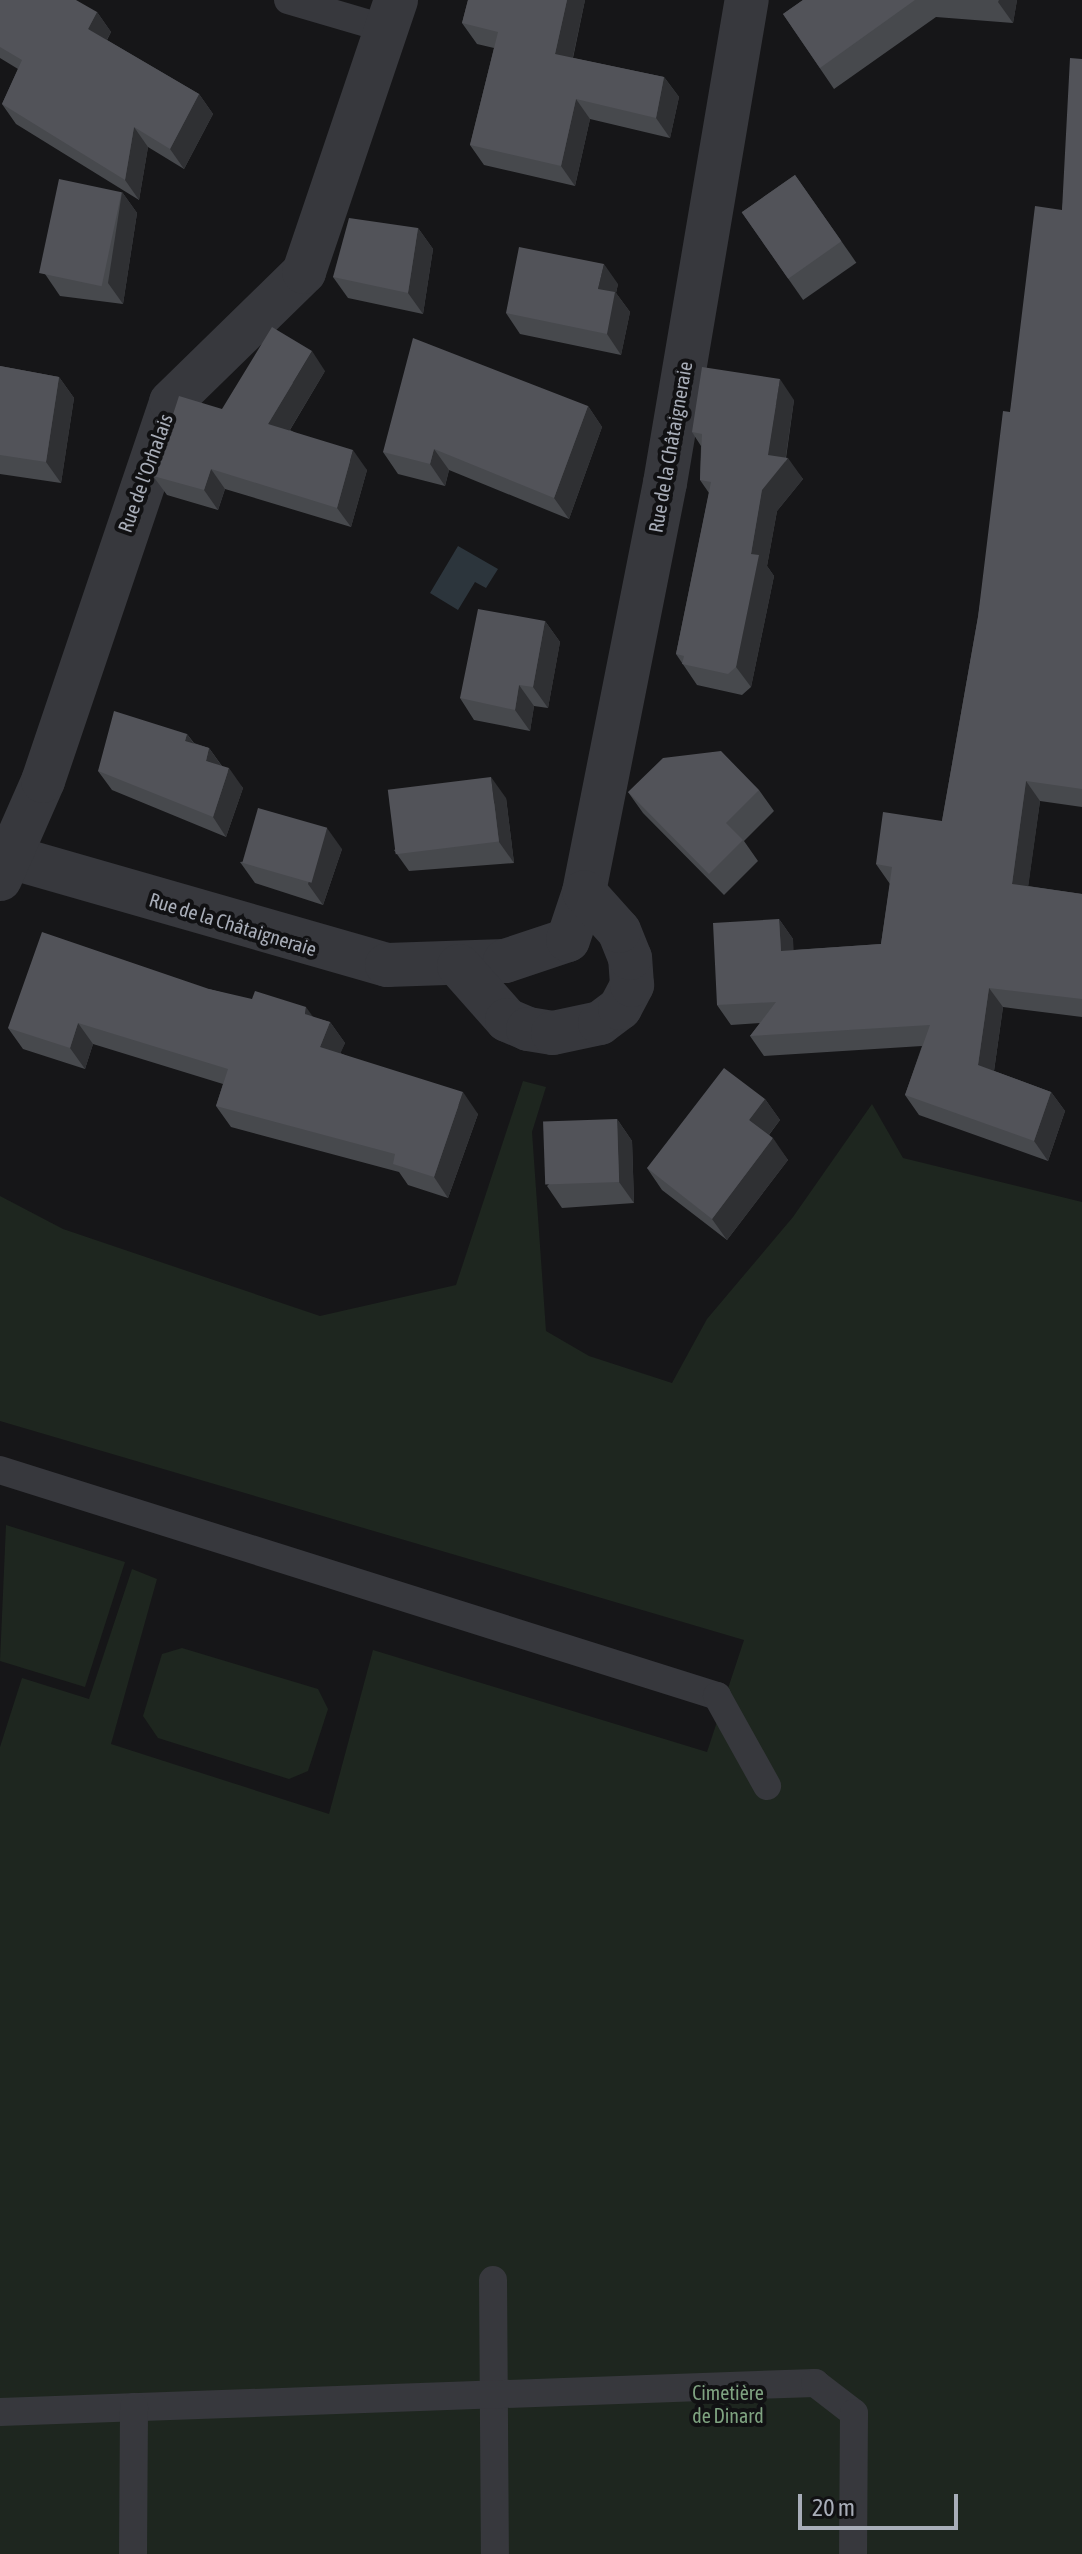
<!DOCTYPE html>
<meta charset="utf-8">
<style>
body{margin:0}
#map{position:relative;width:1082px;height:2554px;overflow:hidden;background:#161618;font-family:"Asap Condensed",sans-serif}
div>[style]{position:absolute}
[style*='--x']{left:calc(var(--x)*1px);top:calc(var(--y)*1px);width:calc(var(--w)*1px);rotate:calc(var(--a)*1deg)}
.green>*{inset:0;background:#1e261f}
.water>*{inset:0;background:#2c353c}
.lane>*{height:28px;margin:-14px;padding:0 14px;transform-origin:14px;border-radius:14px;background:#37383d}
.street>*{height:44px;margin:-22px;padding:0 22px;transform-origin:22px;border-radius:22px;background:#37383d}
.wall>*{inset:0;background:#47494d;transform-origin:0 0}
.shaded-wall>*{inset:0;background:#2f3033}
.building>*{inset:0;background:#525359;transform-origin:0 0}
span{translate:-50% -50%;white-space:nowrap;text-align:center;line-height:1.15;-webkit-text-stroke:8px #111113;paint-order:stroke}
.street-label{font-size:20px;color:#a8adb8}
.park-label{font-size:20px;color:#7fa381}
.scale{position:absolute;left:798px;top:2494px;width:160px;height:36px;box-sizing:border-box;border:4px solid #a8adb8;border-top:0;padding-left:10px;font-size:24px;line-height:28px;white-space:nowrap;color:#a8adb8;-webkit-text-stroke:6px #111113;paint-order:stroke}
</style>
<div id="map">
<div class="green">
<div style="clip-path:polygon(523px 1081px,546px 1087px,532px 1132px,546px 1331px,589px 1356px,672px 1383px,707px 1319px,793px 1217px,872px 1104px,903px 1158px,1082px 1202px,1082px 2554px,0 2554px,0 1747px,22px 1678px,89px 1699px,132px 1569px,157px 1579px,111px 1744px,329px 1814px,373px 1650px,707px 1752px,744px 1640px,0 1421px,0 1196px,63px 1229px,320px 1316px,456px 1285px)"></div>
<div style="clip-path:polygon(6px 1525px,125px 1562px,85px 1687px,0 1661px)"></div>
<div style="clip-path:polygon(182px 1648px,318px 1689px,328px 1709px,308px 1771px,289px 1779px,158px 1738px,143px 1716px,162px 1654px)"></div>
</div>
<div class="water">
<div style="clip-path:polygon(458px 546px,498px 569px,486px 588px,475px 582px,458px 610px,430px 593px)"></div>
</div>
<div class="lane">
<div style="--x:288;--y:0;--w:106;--a:16.4"></div>
<div style="--x:0;--y:1470;--w:752;--a:17.49"></div>
<div style="--x:717;--y:1696;--w:103;--a:60.9"></div>
<div style="--x:493;--y:2280;--w:274;--a:89.6"></div>
<div style="--x:0;--y:2412;--w:816;--a:-2.04"></div>
<div style="--x:815;--y:2383;--w:49;--a:37.6"></div>
<div style="--x:854;--y:2413;--w:141;--a:90.4"></div>
<div style="--x:133;--y:2554;--w:147;--a:-89.6"></div>
</div>
<div class="street">
<div style="--x:0;--y:854;--w:403;--a:16"></div>
<div style="--x:387;--y:965;--w:118;--a:-1.9"></div>
<div style="--x:505;--y:961;--w:66;--a:-18.4"></div>
<div style="--x:568;--y:940;--w:51;--a:-71.6"></div>
<div style="--x:584;--y:892;--w:417;--a:-78.8"></div>
<div style="--x:665;--y:483;--w:490;--a:-80.4"></div>
<div style="--x:0;--y:879;--w:107;--a:-66.3"></div>
<div style="--x:43;--y:781;--w:400;--a:-71.3"></div>
<div style="--x:171;--y:402;--w:186;--a:-44.3"></div>
<div style="--x:304;--y:272;--w:287;--a:-71.3"></div>
<div style="--x:459;--y:966;--w:72;--a:48.4"></div>
<div style="--x:507;--y:1020;--w:23;--a:23"></div>
<div style="--x:528;--y:1029;--w:25;--a:9"></div>
<div style="--x:553;--y:1033;--w:48;--a:-12"></div>
<div style="--x:600;--y:1023;--w:25;--a:-37"></div>
<div style="--x:620;--y:1008;--w:26;--a:-62"></div>
<div style="--x:632;--y:985;--w:27;--a:-94"></div>
<div style="--x:630;--y:958;--w:29;--a:-112"></div>
<div style="--x:619;--y:931;--w:52;--a:-131.9"></div>
</div>
<div class="wall">
<div style="clip-path:polygon(0 0,97px 12px,111px 32px,107px 40px,199px 94px,213px 114px,184px 169px,148px 147px,139px 200px,16px 124px,2px 104px,18px 69px,0 58px)"></div>
<div style="clip-path:polygon(468px 0,585px 0,573px 58px,664px 77px,679px 97px,670px 138px,590px 119px,575px 186px,484px 165px,470px 145px,494px 48px,477px 44px,462px 23px)"></div>
<div style="clip-path:polygon(803px 0,1017px 0,1013px 23px,936px 17px,834px 89px,783px 14px)"></div>
<div style="clip-path:polygon(1082px 59px,1082px 807px,1040px 801px,1028px 886px,1082px 894px,1082px 1017px,1003px 1007px,994px 1071px,1051px 1092px,1065px 1111px,1048px 1161px,919px 1115px,905px 1095px,922px 1046px,764px 1056px,750px 1036px,760px 1023px,731px 1025px,717px 1005px,779px 919px,793px 939px,793px 950px,881px 944px,890px 884px,876px 864px,942px 821px,978px 617px,1010px 412px,1062px 210px)"></div>
<div style="left:795px;top:175px;width:107px;height:65px;rotate:55deg"></div>
<div style="clip-path:polygon(122px 192px,137px 213px,123px 304px,60px 296px,45px 274px)"></div>
<div style="clip-path:polygon(418px 228px,433px 249px,423px 314px,348px 298px,333px 277px)"></div>
<div style="clip-path:polygon(618px 284px,616px 293px,630px 312px,621px 355px,520px 334px,506px 313px)"></div>
<div style="clip-path:polygon(0 366px,59px 377px,74px 398px,61px 483px,0 474px)"></div>
<div style="clip-path:polygon(325px 371px,290px 430px,367px 470px,351px 527px,225px 489px,218px 510px,167px 495px,153px 476px,222px 409px)"></div>
<div style="clip-path:polygon(794px 400px,786px 458px,803px 479px,777px 511px,767px 566px,774px 576px,751px 687px,742px 695px,697px 685px,676px 654px,709px 493px,700px 480px,701px 446px,692px 432px)"></div>
<div style="clip-path:polygon(588px 406px,602px 427px,569px 519px,449px 470px,445px 486px,398px 474px,383px 452px)"></div>
<div style="clip-path:polygon(545px 621px,560px 642px,548px 708px,534px 706px,530px 731px,474px 720px,460px 698px)"></div>
<div style="clip-path:polygon(187px 734px,194px 743px,209px 748px,222px 766px,243px 788px,226px 837px,112px 790px,98px 771px)"></div>
<div style="clip-path:polygon(759px 790px,774px 811px,744px 841px,758px 861px,724px 895px,643px 813px,628px 792px)"></div>
<div style="clip-path:polygon(506px 798px,514px 863px,409px 871px,394px 850px)"></div>
<div style="clip-path:polygon(342px 849px,323px 905px,255px 883px,240px 862px)"></div>
<div style="clip-path:polygon(209px 989px,330px 1022px,345px 1043px,340px 1053px,478px 1114px,448px 1198px,408px 1185px,399px 1172px,231px 1127px,216px 1106px,223px 1084px,93px 1044px,85px 1069px,23px 1049px,8px 1028px)"></div>
<div style="clip-path:polygon(765px 1099px,780px 1120px,769px 1135px,788px 1160px,727px 1240px,662px 1190px,647px 1168px)"></div>
<div style="clip-path:polygon(617px 1119px,632px 1141px,634px 1203px,562px 1208px,547px 1186px)"></div>
</div>
<div class="shaded-wall">
<div style="clip-path:polygon(567px 0,585px 0,569px 75px,555px 54px)"></div>
<div style="clip-path:polygon(999px 0,1017px 0,1013px 23px,998px 2px)"></div>
<div style="clip-path:polygon(97px 12px,111px 32px,102px 48px,88px 29px)"></div>
<div style="clip-path:polygon(664px 77px,679px 97px,670px 138px,656px 118px)"></div>
<div style="clip-path:polygon(199px 94px,213px 114px,184px 169px,170px 149px)"></div>
<div style="clip-path:polygon(576px 99px,590px 119px,575px 186px,561px 166px)"></div>
<div style="clip-path:polygon(134px 127px,148px 147px,139px 200px,125px 180px)"></div>
<div style="clip-path:polygon(122px 192px,137px 213px,123px 304px,108px 283px)"></div>
<div style="clip-path:polygon(418px 228px,433px 249px,423px 314px,408px 293px)"></div>
<div style="clip-path:polygon(604px 264px,618px 284px,616px 293px,630px 312px,621px 355px,607px 334px,598px 289px)"></div>
<div style="clip-path:polygon(312px 351px,325px 371px,282px 443px,268px 424px)"></div>
<div style="clip-path:polygon(59px 377px,74px 398px,61px 483px,46px 462px)"></div>
<div style="clip-path:polygon(780px 379px,794px 400px,785px 462px,788px 458px,803px 479px,777px 511px,767px 566px,774px 576px,751px 687px,736px 667px,751px 554px)"></div>
<div style="clip-path:polygon(588px 406px,602px 427px,569px 519px,554px 498px)"></div>
<div style="clip-path:polygon(434px 449px,449px 470px,445px 486px,430px 464px)"></div>
<div style="clip-path:polygon(353px 450px,367px 470px,351px 527px,337px 508px)"></div>
<div style="clip-path:polygon(211px 469px,225px 489px,218px 510px,204px 490px)"></div>
<div style="clip-path:polygon(545px 621px,560px 642px,548px 708px,533px 687px)"></div>
<div style="clip-path:polygon(519px 685px,534px 706px,530px 731px,515px 710px)"></div>
<div style="clip-path:polygon(187px 734px,201px 754px,185px 741px)"></div>
<div style="clip-path:polygon(209px 748px,223px 768px,206px 761px)"></div>
<div style="clip-path:polygon(229px 768px,243px 788px,226px 837px,213px 817px)"></div>
<div style="clip-path:polygon(491px 777px,506px 798px,514px 863px,499px 842px)"></div>
<div style="clip-path:polygon(1026px 781px,1040px 801px,1026px 903px,1012px 884px)"></div>
<div style="clip-path:polygon(327px 828px,342px 849px,323px 905px,308px 884px)"></div>
<div style="clip-path:polygon(779px 919px,793px 939px,795px 971px,781px 951px)"></div>
<div style="clip-path:polygon(989px 988px,1003px 1007px,992px 1085px,978px 1065px)"></div>
<div style="clip-path:polygon(306px 1007px,321px 1028px,305px 1014px)"></div>
<div style="clip-path:polygon(330px 1022px,345px 1043px,334px 1068px,320px 1047px)"></div>
<div style="clip-path:polygon(78px 1023px,93px 1044px,85px 1069px,70px 1048px)"></div>
<div style="clip-path:polygon(463px 1092px,478px 1114px,448px 1198px,434px 1177px)"></div>
<div style="clip-path:polygon(1051px 1092px,1065px 1111px,1048px 1161px,1034px 1141px)"></div>
<div style="clip-path:polygon(765px 1099px,780px 1120px,764px 1141px,749px 1120px)"></div>
<div style="clip-path:polygon(617px 1119px,632px 1141px,634px 1203px,619px 1182px)"></div>
<div style="clip-path:polygon(773px 1138px,788px 1160px,727px 1240px,712px 1219px)"></div>
</div>
<div class="building">
<div style="clip-path:polygon(0 0,76px 0,97px 12px,88px 29px,199px 94px,170px 149px,134px 127px,125px 180px,2px 104px,22px 60px,0 47px)"></div>
<div style="clip-path:polygon(468px 0,567px 0,555px 54px,664px 77px,656px 118px,576px 99px,561px 166px,470px 145px,498px 32px,462px 23px)"></div>
<div style="clip-path:polygon(803px 0,915px 0,820px 68px,783px 14px)"></div>
<div style="clip-path:polygon(1070px 58px,1082px 59px,1082px 789px,1026px 781px,1012px 884px,1082px 894px,1082px 999px,989px 988px,978px 1065px,1051px 1092px,1034px 1141px,905px 1095px,930px 1025px,750px 1036px,776px 1002px,717px 1005px,713px 923px,779px 919px,781px 951px,881px 944px,892px 867px,876px 864px,883px 812px,942px 821px,978px 617px,1003px 411px,1010px 412px,1035px 206px,1062px 210px)"></div>
<div style="left:795px;top:175px;width:81px;height:65px;rotate:55deg"></div>
<div style="left:59px;top:179px;width:64px;height:96px;rotate:12deg"></div>
<div style="clip-path:polygon(349px 218px,418px 228px,408px 293px,333px 277px)"></div>
<div style="clip-path:polygon(519px 247px,604px 264px,598px 289px,615px 292px,607px 334px,506px 313px)"></div>
<div style="clip-path:polygon(272px 327px,312px 351px,268px 424px,353px 450px,337px 508px,211px 469px,204px 490px,153px 476px,179px 396px,222px 409px)"></div>
<div style="clip-path:polygon(413px 338px,588px 406px,554px 498px,434px 449px,430px 464px,383px 452px)"></div>
<div style="clip-path:polygon(0 366px,59px 377px,46px 462px,0 455px)"></div>
<div style="clip-path:polygon(702px 367px,780px 379px,768px 455px,788px 458px,762px 490px,751px 554px,759px 555px,736px 667px,728px 674px,682px 664px,684px 656px,676px 654px,711px 482px,700px 480px,702px 434px,692px 432px)"></div>
<div style="clip-path:polygon(478px 609px,545px 621px,533px 687px,519px 685px,515px 710px,460px 698px)"></div>
<div style="clip-path:polygon(114px 711px,187px 734px,185px 741px,209px 748px,206px 761px,229px 768px,213px 817px,98px 771px)"></div>
<div style="clip-path:polygon(721px 751px,759px 790px,726px 823px,743px 840px,709px 874px,628px 792px,663px 758px)"></div>
<div style="left:491px;top:777px;width:65px;height:104px;rotate:83deg"></div>
<div style="left:258px;top:808px;width:72px;height:57px;rotate:16deg"></div>
<div style="clip-path:polygon(42px 932px,209px 989px,252px 999px,255px 991px,306px 1007px,305px 1014px,330px 1022px,320px 1047px,463px 1092px,434px 1177px,393px 1164px,395px 1154px,216px 1106px,228px 1069px,78px 1023px,70px 1048px,8px 1028px)"></div>
<div style="clip-path:polygon(724px 1068px,765px 1099px,749px 1120px,773px 1138px,712px 1219px,647px 1168px)"></div>
<div style="left:617px;top:1119px;width:63px;height:74px;rotate:88deg"></div>
</div>
<div class="street-label">
<span style="left:670px;top:447px;rotate:-80deg">Rue de la Châtaigneraie</span>
<span style="left:145px;top:473px;rotate:-70deg">Rue de l'Orhalais</span>
<span style="left:233px;top:924px;rotate:17deg">Rue de la Châtaigneraie</span>
</div>
<div class="park-label">
<span style="left:728px;top:2404px">Cimetière<br>de Dinard</span>
</div>
<div class="scale">20 m</div>
</div>
